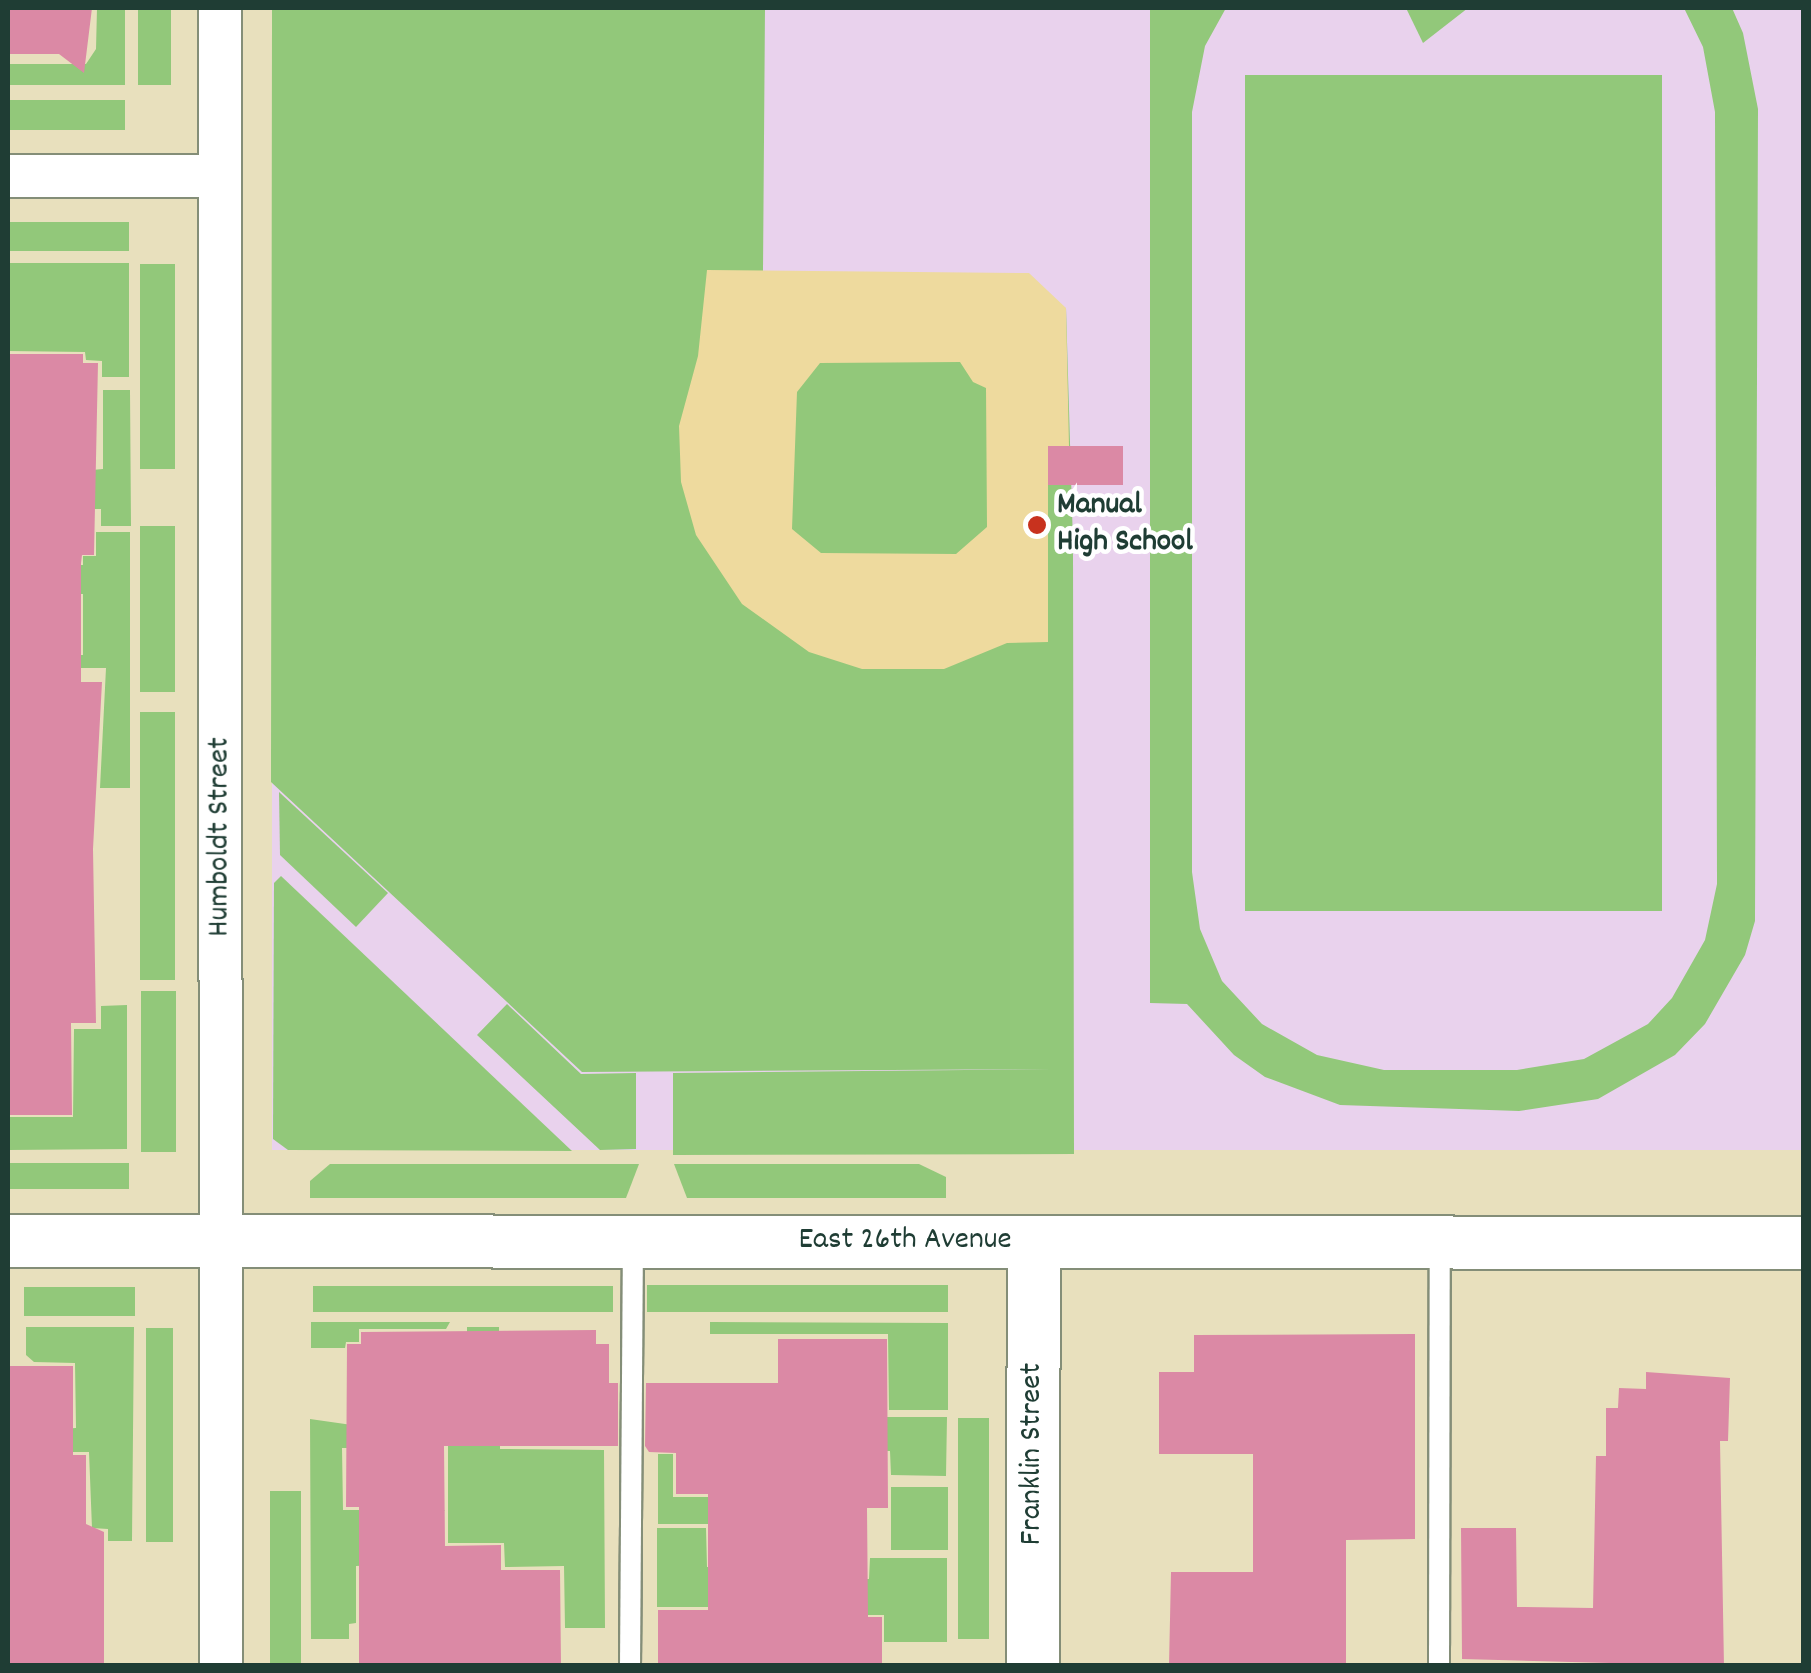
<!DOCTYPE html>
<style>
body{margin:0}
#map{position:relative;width:1811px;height:1673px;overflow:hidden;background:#e8e0bd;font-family:Dekko,sans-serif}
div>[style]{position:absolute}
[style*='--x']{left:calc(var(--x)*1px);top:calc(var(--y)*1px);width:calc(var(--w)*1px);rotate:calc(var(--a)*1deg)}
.built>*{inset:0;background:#e9d2ed;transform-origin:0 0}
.green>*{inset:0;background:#92c87a;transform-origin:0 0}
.sand>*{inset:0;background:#eeda9e}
.building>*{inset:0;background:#db89a5;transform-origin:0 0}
.roads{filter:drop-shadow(2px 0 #848e78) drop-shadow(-2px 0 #848e78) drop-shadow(0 2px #848e78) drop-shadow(0 -2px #848e78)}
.service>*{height:20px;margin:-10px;padding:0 10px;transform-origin:10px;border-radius:10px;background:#fff}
.minor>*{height:42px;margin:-21px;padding:0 21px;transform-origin:21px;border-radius:21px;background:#fff}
.tertiary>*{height:52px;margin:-26px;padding:0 26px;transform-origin:26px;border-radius:26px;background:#fff}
.dots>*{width:28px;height:28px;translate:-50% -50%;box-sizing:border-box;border:5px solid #fff;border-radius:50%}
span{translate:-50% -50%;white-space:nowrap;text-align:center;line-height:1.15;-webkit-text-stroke:9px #fff;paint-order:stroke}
.poi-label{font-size:32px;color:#1f3d34;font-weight:700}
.left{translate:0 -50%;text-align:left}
.street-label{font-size:32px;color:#1f3d34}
.frame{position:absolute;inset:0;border:10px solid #1f3d34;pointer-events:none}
</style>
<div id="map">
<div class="built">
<div style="left:272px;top:8px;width:1531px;height:1142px"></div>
</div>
<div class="green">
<div style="clip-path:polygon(97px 8px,125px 8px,125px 85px,8px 85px,8px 64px,86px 64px,96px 49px)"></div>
<div style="left:138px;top:8px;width:33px;height:77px"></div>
<div style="clip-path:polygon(272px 8px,765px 8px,763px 271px,1066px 308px,1073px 543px,1074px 1154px,673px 1155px,673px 1073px,1054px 1069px,582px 1072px,271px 782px)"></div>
<div style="clip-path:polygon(1150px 8px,1226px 8px,1205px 46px,1192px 112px,1192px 872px,1200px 929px,1222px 981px,1262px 1024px,1317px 1055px,1384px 1070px,1517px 1070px,1584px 1059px,1648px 1024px,1672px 998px,1705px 940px,1717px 884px,1715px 112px,1703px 47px,1684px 8px,1732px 8px,1743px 33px,1758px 109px,1755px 921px,1745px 955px,1705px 1024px,1675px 1055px,1598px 1099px,1519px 1111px,1340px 1105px,1265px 1077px,1234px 1055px,1187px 1004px,1150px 1003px)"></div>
<div style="clip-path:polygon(1406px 8px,1468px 8px,1423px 43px)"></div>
<div style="left:1245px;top:75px;width:417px;height:836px"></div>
<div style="left:8px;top:100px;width:117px;height:30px"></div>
<div style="left:8px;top:222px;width:121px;height:29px"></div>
<div style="clip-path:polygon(8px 263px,129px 263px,129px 377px,102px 377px,102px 361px,86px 360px,85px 352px,8px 351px)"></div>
<div style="left:140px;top:264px;width:35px;height:205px"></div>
<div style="clip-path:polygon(103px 390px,130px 390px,131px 526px,101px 526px,101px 509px,93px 509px,92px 470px,103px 469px)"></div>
<div style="left:140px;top:526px;width:35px;height:166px"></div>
<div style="clip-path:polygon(96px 532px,130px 532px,130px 788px,100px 788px,106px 668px,8px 668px,8px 655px,83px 655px,83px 594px,8px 593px,8px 556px,15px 556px,16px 565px,83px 565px,83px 556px,96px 556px)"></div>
<div style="left:140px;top:712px;width:35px;height:268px"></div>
<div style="clip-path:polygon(279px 792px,388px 893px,356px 927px,280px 855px)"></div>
<div style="clip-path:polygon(281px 876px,572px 1151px,288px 1150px,273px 1139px,274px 883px)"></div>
<div style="left:141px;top:991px;width:35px;height:161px"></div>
<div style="clip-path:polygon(507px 1004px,581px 1074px,636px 1073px,636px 1149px,600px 1150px,477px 1035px)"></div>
<div style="clip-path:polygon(127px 1005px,127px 1149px,8px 1150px,8px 1117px,73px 1117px,74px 1029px,101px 1029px,101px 1006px)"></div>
<div style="left:8px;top:1163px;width:121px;height:26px"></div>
<div style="clip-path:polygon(330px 1164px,639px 1164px,626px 1198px,310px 1198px,310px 1181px)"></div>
<div style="clip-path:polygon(674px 1164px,919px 1164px,946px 1177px,946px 1198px,687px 1198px)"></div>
<div style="left:647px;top:1285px;width:301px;height:27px"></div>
<div style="left:313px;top:1286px;width:300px;height:26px"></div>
<div style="left:24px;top:1287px;width:111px;height:29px"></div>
<div style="clip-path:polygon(311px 1322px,450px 1322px,446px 1329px,359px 1329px,359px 1342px,346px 1342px,345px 1348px,311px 1348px)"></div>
<div style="clip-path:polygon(710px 1322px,948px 1323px,948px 1410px,889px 1410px,888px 1334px,710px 1334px)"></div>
<div style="clip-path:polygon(26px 1327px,134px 1327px,132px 1541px,108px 1541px,108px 1529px,92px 1528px,89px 1452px,8px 1452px,8px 1432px,76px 1428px,75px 1363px,34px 1362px,26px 1355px)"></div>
<div style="clip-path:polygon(467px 1327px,499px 1327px,500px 1449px,604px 1450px,605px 1628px,565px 1628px,564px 1566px,505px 1567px,504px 1543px,448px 1543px,448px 1442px,467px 1441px)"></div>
<div style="left:146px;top:1328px;width:27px;height:214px"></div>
<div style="clip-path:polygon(855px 1417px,947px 1417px,946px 1476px,891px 1475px,890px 1451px,814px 1451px)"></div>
<div style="left:958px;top:1418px;width:31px;height:221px"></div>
<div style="clip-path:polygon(310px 1419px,359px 1426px,359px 1448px,342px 1448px,343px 1510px,445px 1510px,376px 1565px,356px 1566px,356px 1623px,349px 1624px,349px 1639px,311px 1639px)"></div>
<div style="clip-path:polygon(658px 1454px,673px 1454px,673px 1497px,731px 1497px,736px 1524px,658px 1524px)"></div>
<div style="left:891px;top:1487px;width:57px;height:63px"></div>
<div style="left:270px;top:1491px;width:31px;height:174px"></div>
<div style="clip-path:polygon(657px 1528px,706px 1528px,707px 1567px,736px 1567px,718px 1607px,657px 1607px)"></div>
<div style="clip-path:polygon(870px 1558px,947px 1558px,947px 1642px,884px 1642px,884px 1615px,774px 1615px,774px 1580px,869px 1579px)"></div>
</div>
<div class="sand">
<div style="clip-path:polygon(evenodd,707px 270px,1029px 273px,1066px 308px,1069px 446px,1048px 447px,1048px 642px,1007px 643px,944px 669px,862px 669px,809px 652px,742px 604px,696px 535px,681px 482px,679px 426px,698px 356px,707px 270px,960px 362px,973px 382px,986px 388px,987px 527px,956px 554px,821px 553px,792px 529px,797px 392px,820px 363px,960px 362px)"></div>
</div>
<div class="building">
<div style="clip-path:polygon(8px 8px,92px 8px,84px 73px,59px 54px,8px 54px)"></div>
<div style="clip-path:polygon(8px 354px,83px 354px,83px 363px,98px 363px,94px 555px,82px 555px,81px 563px,81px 682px,102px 682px,93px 849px,96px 1023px,71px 1023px,72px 1115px,8px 1115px)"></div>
<div style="left:1048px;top:446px;width:75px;height:39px"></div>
<div style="clip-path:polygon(596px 1330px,596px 1344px,609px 1344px,609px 1383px,618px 1383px,618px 1446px,444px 1446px,445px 1546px,501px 1545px,501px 1570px,560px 1570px,561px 1666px,359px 1666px,359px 1507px,346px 1507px,347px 1344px,361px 1344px,361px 1332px)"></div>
<div style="clip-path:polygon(1415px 1334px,1415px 1539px,1346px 1540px,1346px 1666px,1169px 1666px,1171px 1572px,1253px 1572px,1253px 1454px,1159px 1454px,1159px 1372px,1194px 1372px,1194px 1335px)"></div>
<div style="clip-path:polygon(778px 1339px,887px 1339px,888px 1508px,867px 1508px,868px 1617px,882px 1617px,882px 1666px,658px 1666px,658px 1610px,708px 1610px,708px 1494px,676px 1494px,676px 1453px,649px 1452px,645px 1446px,646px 1383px,778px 1383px)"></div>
<div style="clip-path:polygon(8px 1366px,73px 1366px,73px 1455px,86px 1455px,86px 1524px,104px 1532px,104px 1666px,8px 1666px)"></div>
<div style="clip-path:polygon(1646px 1372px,1730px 1378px,1728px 1441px,1720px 1441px,1724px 1666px,1462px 1659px,1461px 1528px,1516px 1528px,1517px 1607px,1593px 1608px,1596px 1456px,1606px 1456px,1606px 1408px,1618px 1408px,1619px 1388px,1646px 1389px)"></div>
</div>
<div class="roads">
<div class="service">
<div style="--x:630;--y:1666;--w:423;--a:-89.6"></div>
<div style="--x:1439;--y:1666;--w:422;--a:-89.9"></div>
</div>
<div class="minor">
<div style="--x:220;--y:8;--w:1658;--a:89.97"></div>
<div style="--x:8;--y:176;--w:212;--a:0"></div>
</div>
<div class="tertiary">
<div style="--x:8;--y:1241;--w:1796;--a:0.06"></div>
<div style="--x:1033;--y:1666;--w:424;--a:-89.9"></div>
</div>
</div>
<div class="dots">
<div style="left:1037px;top:525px;background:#c8321e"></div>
</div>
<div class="poi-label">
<span class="left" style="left:1057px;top:525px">Manual<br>High School</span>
</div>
<div class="street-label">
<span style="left:221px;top:837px;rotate:-90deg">Humboldt Street</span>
<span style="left:905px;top:1241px">East 26th Avenue</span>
<span style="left:1033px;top:1454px;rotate:-90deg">Franklin Street</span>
</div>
<div class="frame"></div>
</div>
